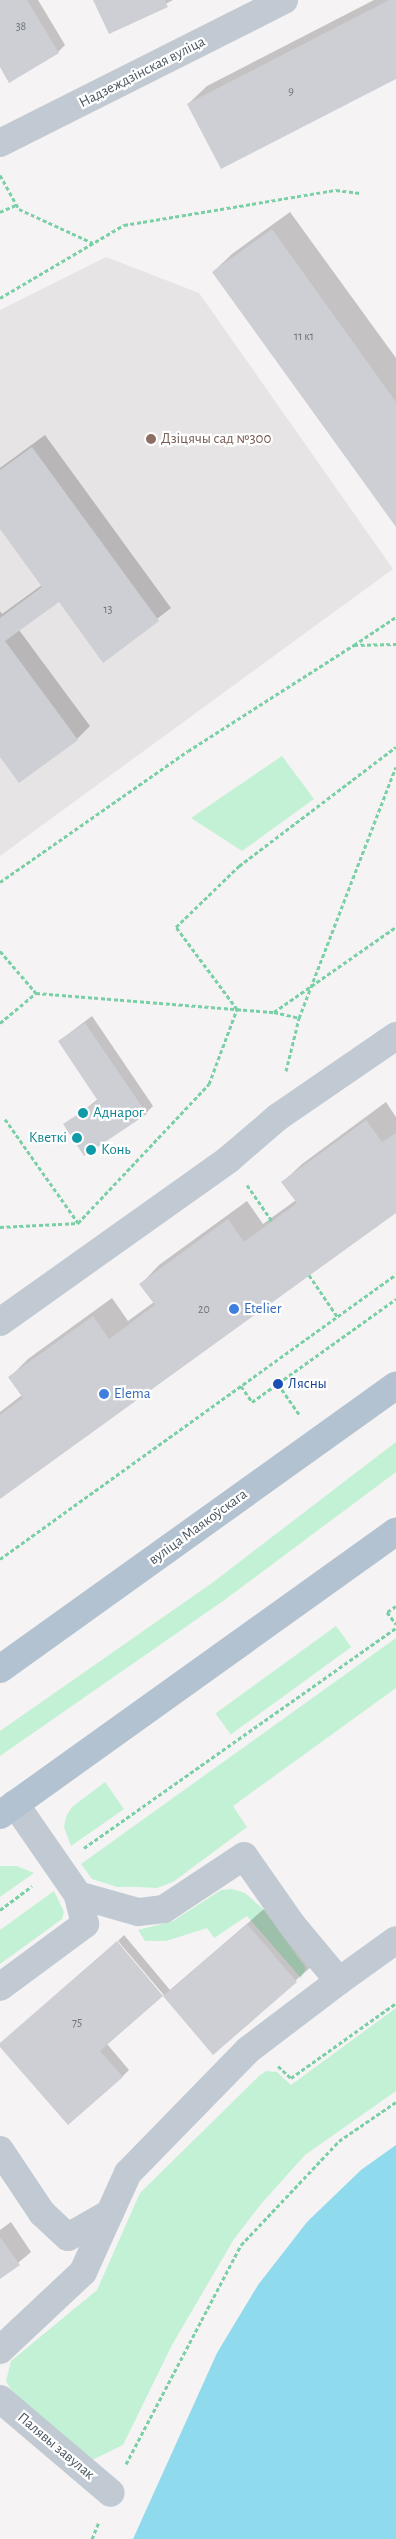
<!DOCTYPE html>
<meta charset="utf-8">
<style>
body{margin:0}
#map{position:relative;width:396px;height:2539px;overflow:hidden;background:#f5f3f3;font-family:"Alegreya Sans",sans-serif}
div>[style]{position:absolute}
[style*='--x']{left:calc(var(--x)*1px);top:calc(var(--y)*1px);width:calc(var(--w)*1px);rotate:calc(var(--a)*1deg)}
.education>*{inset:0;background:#e6e4e5}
.green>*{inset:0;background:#c3f1d5;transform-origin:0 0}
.water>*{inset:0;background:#90daee}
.shadow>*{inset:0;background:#0003}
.building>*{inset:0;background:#cdcfd5}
.path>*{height:3px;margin-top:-1.5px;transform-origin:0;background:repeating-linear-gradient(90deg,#7ad0a6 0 4px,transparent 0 6.5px)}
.minor>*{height:28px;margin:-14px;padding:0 14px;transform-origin:14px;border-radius:14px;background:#c1cad2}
.major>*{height:28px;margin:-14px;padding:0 14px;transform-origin:14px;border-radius:14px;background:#b3c2d1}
.dots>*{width:14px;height:14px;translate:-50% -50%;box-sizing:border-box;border:2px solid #fff;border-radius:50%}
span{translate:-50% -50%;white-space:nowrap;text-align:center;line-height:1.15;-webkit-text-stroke:4.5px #fff;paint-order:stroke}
.number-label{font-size:12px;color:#6b747e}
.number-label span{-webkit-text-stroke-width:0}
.street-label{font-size:15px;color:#4a5661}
.education-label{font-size:15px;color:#785e54}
.left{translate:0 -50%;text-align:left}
.culture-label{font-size:15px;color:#0d838f}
.right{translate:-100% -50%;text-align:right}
.shop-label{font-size:15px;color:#366cbe}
.transit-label{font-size:15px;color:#164399}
</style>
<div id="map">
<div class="education">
<div style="clip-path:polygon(106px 257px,199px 293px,393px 569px,0 856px,0 310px)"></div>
</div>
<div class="green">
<div style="clip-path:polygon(282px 756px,314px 799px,242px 851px,191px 818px)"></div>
<div style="clip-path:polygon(396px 1442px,396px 1472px,223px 1601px,0 1756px,0 1731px,212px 1583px)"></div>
<div style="left:336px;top:1626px;width:26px;height:149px;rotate:54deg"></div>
<div style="clip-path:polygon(396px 1638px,396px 1688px,233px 1806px,247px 1827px,173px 1882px,157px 1888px,138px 1887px,117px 1887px,92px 1879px,81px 1864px)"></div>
<div style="clip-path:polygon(105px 1782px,124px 1809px,71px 1846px,64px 1827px,66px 1817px,72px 1807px)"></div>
<div style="clip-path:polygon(0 1866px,17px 1866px,34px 1873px,0 1897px)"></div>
<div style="clip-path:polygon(232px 1889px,245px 1893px,263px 1909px,306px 1968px,301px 1978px,247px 1916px,214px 1938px,207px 1928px,166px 1941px,145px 1941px,138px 1930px,173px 1921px,221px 1890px)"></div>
<div style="clip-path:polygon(54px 1891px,64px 1912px,62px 1919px,0 1964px,0 1930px)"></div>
<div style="clip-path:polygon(396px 2008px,396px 2091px,305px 2155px,261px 2204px,234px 2239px,172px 2345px,123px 2445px,92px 2460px,14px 2395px,6px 2381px,11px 2361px,97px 2290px,140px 2193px,259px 2076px,266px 2071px,277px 2072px,291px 2085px)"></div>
</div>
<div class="water">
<div style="clip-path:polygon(396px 2145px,396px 2539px,133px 2539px,217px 2353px,258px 2285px,307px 2222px,361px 2170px)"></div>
</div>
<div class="shadow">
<div style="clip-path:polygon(0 0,38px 0,65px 45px,58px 52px,0 64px)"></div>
<div style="clip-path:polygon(95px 0,173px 0,110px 32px)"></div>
<div style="clip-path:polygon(374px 0,396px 0,396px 78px,188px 104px,207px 86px)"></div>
<div style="clip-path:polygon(290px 212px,396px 358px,396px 525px,213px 272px,232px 254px)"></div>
<div style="clip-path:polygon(45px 435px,171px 608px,103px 661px,59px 600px,19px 630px,90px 726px,77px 739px,0 755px,0 611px,2px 614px,42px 585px,0 527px,0 468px)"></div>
<div style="clip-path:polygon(92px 1016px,153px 1106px,146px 1113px,65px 1125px,98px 1099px,59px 1041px)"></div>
<div style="clip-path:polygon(386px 1102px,396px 1117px,396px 1212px,0 1497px,0 1412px,22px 1395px,10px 1377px,28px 1359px,112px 1298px,128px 1321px,154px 1302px,141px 1284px,159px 1265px,247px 1201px,263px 1224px,296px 1200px,283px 1182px,302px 1164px)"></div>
<div style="clip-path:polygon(264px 1909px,312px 1966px,213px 2053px,118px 1941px,124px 1935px,170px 1990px)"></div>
<div style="clip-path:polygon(107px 2044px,129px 2070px,122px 2077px,0 2045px)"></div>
<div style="clip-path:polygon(11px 2222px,31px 2252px,0 2278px,0 2230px)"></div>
</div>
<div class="building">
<div style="clip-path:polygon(0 0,27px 0,59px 53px,9px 83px,0 67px)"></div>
<div style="clip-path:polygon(93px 0,165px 0,168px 7px,109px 34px)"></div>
<div style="clip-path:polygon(389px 0,396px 0,396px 79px,221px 169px,187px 104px)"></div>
<div style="clip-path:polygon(272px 229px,396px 402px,396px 527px,212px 272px)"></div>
<div style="clip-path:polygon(32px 447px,159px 621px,103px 663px,59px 602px,5px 641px,78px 740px,19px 783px,0 757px,0 618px,42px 587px,0 529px,0 470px)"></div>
<div style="clip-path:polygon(85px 1023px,147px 1114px,84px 1156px,63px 1124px,98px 1101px,58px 1041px)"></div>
<div style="clip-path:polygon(366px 1120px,382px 1142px,396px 1133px,396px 1213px,0 1499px,0 1415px,23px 1398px,8px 1377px,93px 1316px,109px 1339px,155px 1305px,139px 1284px,228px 1219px,244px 1242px,297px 1203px,281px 1182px)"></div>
<div style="clip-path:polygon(247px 1924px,297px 1982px,213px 2055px,163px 1996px,100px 2051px,123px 2077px,68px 2125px,0 2047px,0 2043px,117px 1941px,163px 1996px)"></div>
<div style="clip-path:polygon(0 2237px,20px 2265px,0 2279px)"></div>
</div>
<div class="path">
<div style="--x:0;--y:175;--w:39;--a:61"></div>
<div style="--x:19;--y:209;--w:81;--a:24.7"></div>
<div style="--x:0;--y:212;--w:17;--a:-24"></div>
<div style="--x:0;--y:298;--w:144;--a:-30.5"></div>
<div style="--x:124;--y:225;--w:215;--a:-9.4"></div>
<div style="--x:336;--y:190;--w:24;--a:7"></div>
<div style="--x:354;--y:645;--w:50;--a:-33.7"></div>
<div style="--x:0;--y:882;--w:229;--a:-34.9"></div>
<div style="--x:188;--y:751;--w:197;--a:-32.6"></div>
<div style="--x:354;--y:645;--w:42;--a:-1.4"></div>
<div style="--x:0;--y:951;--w:55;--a:49.4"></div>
<div style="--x:274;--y:1012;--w:149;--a:-34.9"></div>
<div style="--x:0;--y:1023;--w:47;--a:-39.8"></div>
<div style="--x:36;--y:993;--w:239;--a:4.6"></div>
<div style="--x:274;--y:1012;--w:26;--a:13"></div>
<div style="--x:286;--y:1071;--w:55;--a:-76.2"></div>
<div style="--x:299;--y:1018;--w:269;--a:-68.9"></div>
<div style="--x:5;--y:1119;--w:127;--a:54.9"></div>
<div style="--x:78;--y:1223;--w:191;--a:-46.7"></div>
<div style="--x:209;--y:1084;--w:80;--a:-69.5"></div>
<div style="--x:237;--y:1009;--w:102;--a:-126.6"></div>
<div style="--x:176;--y:927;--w:88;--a:-44.1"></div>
<div style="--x:239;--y:866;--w:197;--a:-37.2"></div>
<div style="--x:247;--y:1185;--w:44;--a:55.2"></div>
<div style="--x:0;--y:1227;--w:79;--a:-2.9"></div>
<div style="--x:309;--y:1275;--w:50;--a:55.7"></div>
<div style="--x:278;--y:1384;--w:37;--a:55"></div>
<div style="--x:241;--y:1386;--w:19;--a:55"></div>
<div style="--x:252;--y:1402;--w:177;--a:-35.6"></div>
<div style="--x:0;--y:1559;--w:488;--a:-35.7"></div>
<div style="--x:396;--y:1606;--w:11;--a:146"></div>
<div style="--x:387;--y:1612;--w:15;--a:53"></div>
<div style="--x:84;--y:1848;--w:382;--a:-35.2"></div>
<div style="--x:0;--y:1910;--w:40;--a:-37"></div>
<div style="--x:278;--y:2066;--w:18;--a:43"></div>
<div style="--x:291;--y:2078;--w:129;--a:-35.5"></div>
<div style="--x:126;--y:2464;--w:247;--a:-62.3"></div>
<div style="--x:241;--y:2245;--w:143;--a:-46.7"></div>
<div style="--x:339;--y:2141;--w:69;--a:-34.4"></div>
<div style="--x:92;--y:2539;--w:18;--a:-68"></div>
</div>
<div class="minor">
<div style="--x:0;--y:143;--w:318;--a:-26.7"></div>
<div style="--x:0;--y:1322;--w:281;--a:-35.4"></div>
<div style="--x:229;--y:1159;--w:65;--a:-40.6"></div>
<div style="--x:278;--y:1117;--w:143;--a:-34.5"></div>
<div style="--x:339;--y:1981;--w:70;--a:-35.7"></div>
<div style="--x:0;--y:1987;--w:106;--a:-36.5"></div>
<div style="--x:85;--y:1924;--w:30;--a:-104"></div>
<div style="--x:0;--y:2150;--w:76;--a:56.3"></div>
<div style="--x:42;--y:2213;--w:35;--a:43"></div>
<div style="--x:68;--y:2237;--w:48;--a:-29.7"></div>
<div style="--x:0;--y:2350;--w:114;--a:-43.2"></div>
<div style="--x:83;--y:2272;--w:109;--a:-65.6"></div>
<div style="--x:128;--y:2173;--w:172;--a:-45.7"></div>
<div style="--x:248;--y:2050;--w:114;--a:-37.2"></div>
<div style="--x:339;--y:1981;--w:72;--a:-129.9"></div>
<div style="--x:293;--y:1926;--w:85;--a:-125"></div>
<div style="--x:244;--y:1856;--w:96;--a:146.5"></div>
<div style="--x:164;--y:1909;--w:26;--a:173"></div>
<div style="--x:138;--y:1912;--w:62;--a:-164.2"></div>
<div style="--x:78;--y:1895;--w:111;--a:-124.7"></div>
<div style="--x:0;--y:2399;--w:145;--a:40.3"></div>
</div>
<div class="major">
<div style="--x:0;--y:1669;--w:487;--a:-35.6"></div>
<div style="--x:0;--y:1815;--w:487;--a:-35.6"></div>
</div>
<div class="dots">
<div style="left:151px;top:439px;background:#8d6e63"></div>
<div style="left:83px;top:1113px;background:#0f9aa8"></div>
<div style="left:77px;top:1138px;background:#0f9aa8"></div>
<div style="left:91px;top:1150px;background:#0f9aa8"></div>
<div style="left:234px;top:1309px;background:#3f7fe0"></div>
<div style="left:278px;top:1384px;background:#1a4fb4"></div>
<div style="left:104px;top:1394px;background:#3f7fe0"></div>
</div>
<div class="number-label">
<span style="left:21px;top:27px">38</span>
<span style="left:291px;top:92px">9</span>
<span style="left:304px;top:337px">11 к1</span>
<span style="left:108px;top:610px">13</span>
<span style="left:204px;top:1310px">20</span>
<span style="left:77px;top:2023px">75</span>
</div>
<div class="street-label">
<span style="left:142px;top:72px;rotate:-27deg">Надзеждзінская вуліца</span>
<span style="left:198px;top:1527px;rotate:-36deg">вуліца Маякоўскага</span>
<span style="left:56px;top:2446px;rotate:40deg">Палявы завулак</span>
</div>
<div class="education-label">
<span class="left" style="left:161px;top:439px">Дзіцячы сад №300</span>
</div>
<div class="culture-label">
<span class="left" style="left:93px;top:1113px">Аднарог</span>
<span class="right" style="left:67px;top:1138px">Кветкі</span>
<span class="left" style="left:101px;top:1150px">Конь</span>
</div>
<div class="shop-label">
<span class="left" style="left:244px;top:1309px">Etelier</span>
<span class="left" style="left:114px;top:1394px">Elema</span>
</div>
<div class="transit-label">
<span class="left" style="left:288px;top:1384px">Лясны</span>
</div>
</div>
